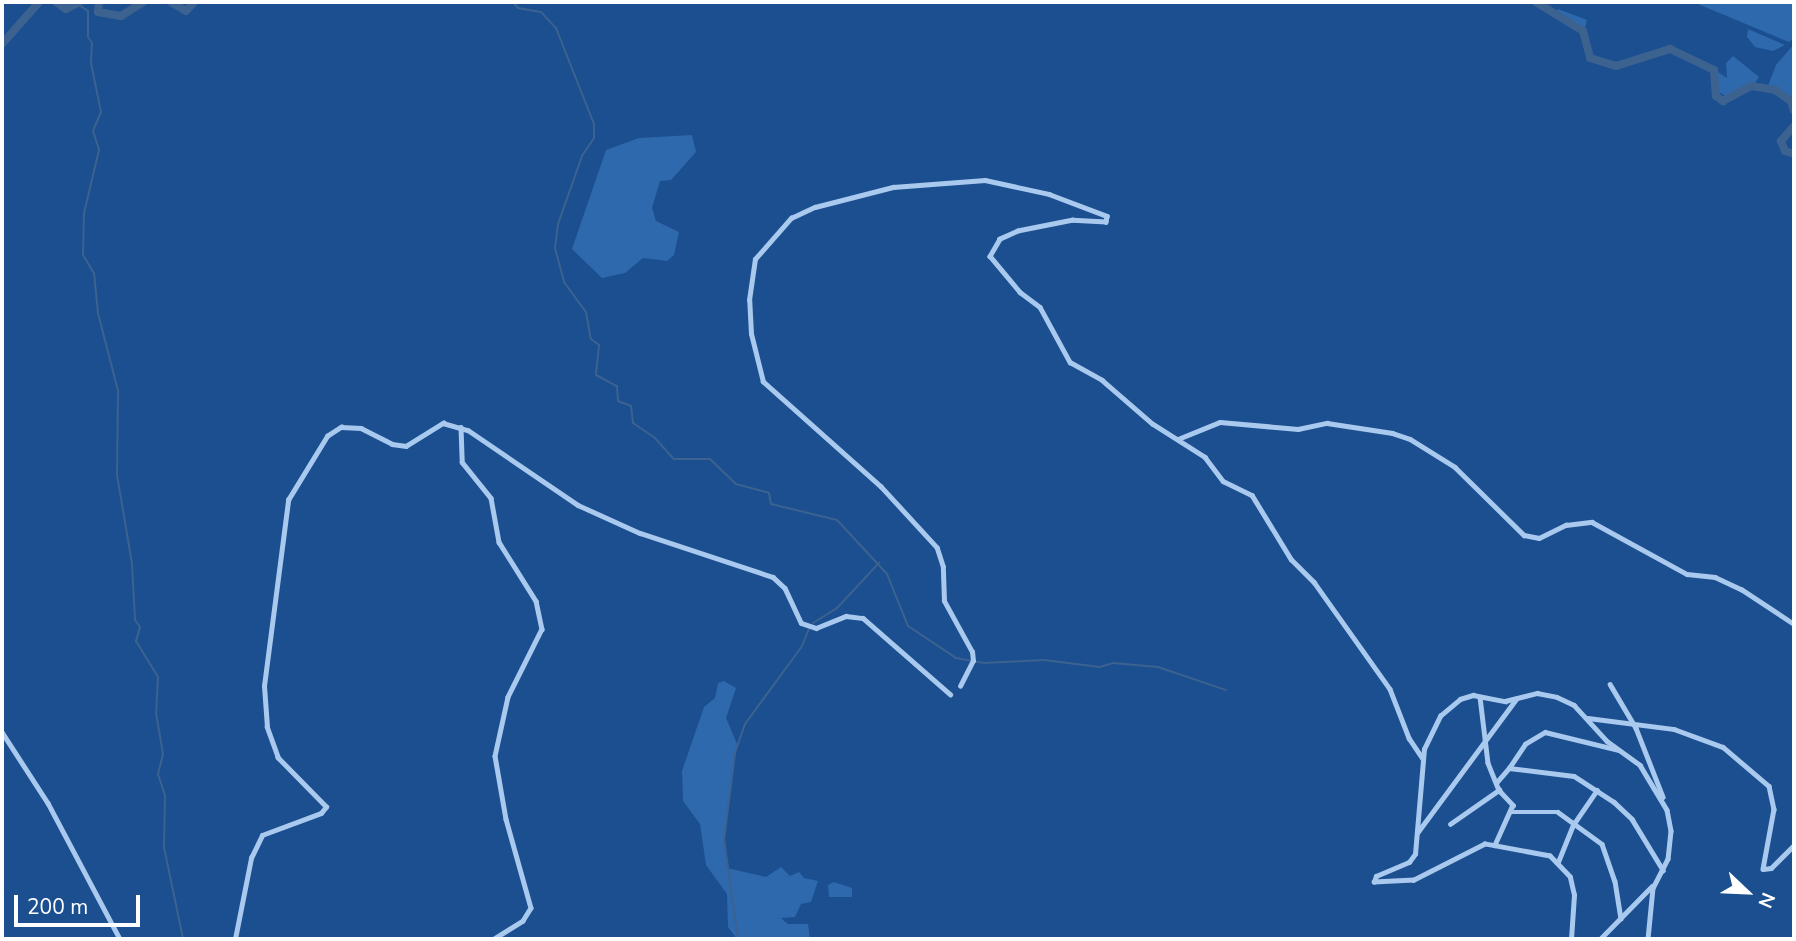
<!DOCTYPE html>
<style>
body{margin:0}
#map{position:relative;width:1796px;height:941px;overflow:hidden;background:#1b4f8f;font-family:"Nunito Sans",sans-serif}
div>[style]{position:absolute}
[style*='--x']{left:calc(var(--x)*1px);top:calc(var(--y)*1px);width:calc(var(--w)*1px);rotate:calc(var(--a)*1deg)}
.green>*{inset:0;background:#2e69ad}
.stream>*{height:2px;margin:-1px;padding:0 1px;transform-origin:1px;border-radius:1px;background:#3c6290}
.river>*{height:8px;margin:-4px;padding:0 4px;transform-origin:4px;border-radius:4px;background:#3c6290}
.minor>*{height:4.5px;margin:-2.25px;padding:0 2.25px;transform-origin:2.25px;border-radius:2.25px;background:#a9c9ee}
span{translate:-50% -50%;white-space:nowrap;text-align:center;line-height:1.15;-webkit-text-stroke:5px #1b4f8f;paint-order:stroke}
.frame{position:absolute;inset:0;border:4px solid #fff;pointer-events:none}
.north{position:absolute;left:1712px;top:857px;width:70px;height:70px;-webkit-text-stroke:5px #1b4f8f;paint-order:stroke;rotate:113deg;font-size:19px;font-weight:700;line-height:28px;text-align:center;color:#fff}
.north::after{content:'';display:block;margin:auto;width:24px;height:32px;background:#fff;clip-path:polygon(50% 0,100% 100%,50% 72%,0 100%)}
.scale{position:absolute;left:14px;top:895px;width:126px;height:32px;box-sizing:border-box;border:4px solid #fff;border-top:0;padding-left:9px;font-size:21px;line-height:24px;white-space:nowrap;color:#fff;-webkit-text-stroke:5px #1b4f8f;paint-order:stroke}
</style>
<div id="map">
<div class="green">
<div style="clip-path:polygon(1693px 2px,1794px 2px,1794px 38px,1789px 42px)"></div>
<div style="clip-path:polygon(1558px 9px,1587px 20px,1585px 28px,1554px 13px)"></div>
<div style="clip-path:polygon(1748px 29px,1764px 36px,1785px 45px,1773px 51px,1755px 47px,1747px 37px)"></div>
<div style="clip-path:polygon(1794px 44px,1794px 108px,1780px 95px,1766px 91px,1776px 65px)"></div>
<div style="clip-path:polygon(1733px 56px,1759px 77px,1753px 86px,1729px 98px,1717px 91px,1715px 70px,1727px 78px,1726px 63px)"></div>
<div style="clip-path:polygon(692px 135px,696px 152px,671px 180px,660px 181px,652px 208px,656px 221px,679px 232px,674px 255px,667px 261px,643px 258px,625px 273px,602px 278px,572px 249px,606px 150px,639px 138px)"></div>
<div style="clip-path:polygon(724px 681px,736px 688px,726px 718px,737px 744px,724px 840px,727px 868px,766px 877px,781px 867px,790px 876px,799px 872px,804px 878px,818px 881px,811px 902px,801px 904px,795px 917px,781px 918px,788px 924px,808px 924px,810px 939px,737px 939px,728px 927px,727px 894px,706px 865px,700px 824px,683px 801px,682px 771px,704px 707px,715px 698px,718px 683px)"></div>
<div style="clip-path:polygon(834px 882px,852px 888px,852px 897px,829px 897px,828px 885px)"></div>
</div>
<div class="stream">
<div style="--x:513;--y:2;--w:8;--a:50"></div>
<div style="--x:518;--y:8;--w:23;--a:10"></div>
<div style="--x:541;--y:12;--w:22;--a:47"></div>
<div style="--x:556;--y:28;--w:103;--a:68.4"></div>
<div style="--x:594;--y:124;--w:14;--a:90"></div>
<div style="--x:594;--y:138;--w:22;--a:124"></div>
<div style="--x:582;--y:156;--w:72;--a:109.4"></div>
<div style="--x:558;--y:224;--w:24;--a:97"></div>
<div style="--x:555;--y:248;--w:35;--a:75"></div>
<div style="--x:564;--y:282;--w:37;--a:54"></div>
<div style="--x:586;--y:312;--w:27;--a:80"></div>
<div style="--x:591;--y:339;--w:10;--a:37"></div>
<div style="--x:599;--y:345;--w:30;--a:96"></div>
<div style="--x:596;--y:375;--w:24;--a:28"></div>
<div style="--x:617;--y:386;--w:15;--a:86"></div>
<div style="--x:618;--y:401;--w:14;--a:21"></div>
<div style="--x:631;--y:406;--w:17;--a:83"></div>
<div style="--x:633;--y:423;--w:25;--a:34"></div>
<div style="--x:654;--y:437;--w:30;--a:48"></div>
<div style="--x:674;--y:459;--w:36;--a:0"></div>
<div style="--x:710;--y:459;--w:36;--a:44"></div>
<div style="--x:736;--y:484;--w:34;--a:15"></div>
<div style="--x:769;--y:493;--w:11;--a:80"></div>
<div style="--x:771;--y:504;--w:68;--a:13.6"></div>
<div style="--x:837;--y:520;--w:74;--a:47.2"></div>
<div style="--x:887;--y:574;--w:56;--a:68"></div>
<div style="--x:908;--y:626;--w:58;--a:33.7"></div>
<div style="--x:956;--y:658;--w:28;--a:10"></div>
<div style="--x:984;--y:663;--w:60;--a:-2.9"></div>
<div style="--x:1044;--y:660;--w:56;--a:7.1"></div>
<div style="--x:1100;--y:667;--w:14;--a:-17"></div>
<div style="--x:1113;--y:663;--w:45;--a:5.1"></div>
<div style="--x:1158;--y:667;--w:72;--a:18.7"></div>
<div style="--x:77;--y:4;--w:13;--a:32"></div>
<div style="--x:88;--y:11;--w:26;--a:90"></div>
<div style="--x:88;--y:37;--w:7;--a:56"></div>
<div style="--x:92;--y:43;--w:20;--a:93"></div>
<div style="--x:91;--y:63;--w:50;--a:78.5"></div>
<div style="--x:101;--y:112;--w:21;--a:113"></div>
<div style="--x:93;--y:131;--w:20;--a:72"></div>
<div style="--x:99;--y:150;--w:65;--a:103.4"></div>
<div style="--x:84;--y:213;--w:42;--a:91.4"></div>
<div style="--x:83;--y:255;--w:21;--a:59"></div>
<div style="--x:94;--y:273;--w:40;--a:84.3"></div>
<div style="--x:98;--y:313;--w:81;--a:75.6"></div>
<div style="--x:118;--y:391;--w:84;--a:90.7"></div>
<div style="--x:117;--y:475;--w:90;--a:80.4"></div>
<div style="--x:132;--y:564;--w:56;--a:86.9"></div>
<div style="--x:135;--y:620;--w:9;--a:54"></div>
<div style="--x:140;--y:627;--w:15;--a:106"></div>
<div style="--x:136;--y:641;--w:42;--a:58.6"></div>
<div style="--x:158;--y:677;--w:36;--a:93"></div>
<div style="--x:156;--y:713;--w:42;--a:80.3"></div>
<div style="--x:163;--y:754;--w:21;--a:104"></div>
<div style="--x:158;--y:774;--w:22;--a:72"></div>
<div style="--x:165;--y:795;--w:52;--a:91.1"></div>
<div style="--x:164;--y:847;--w:94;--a:78.3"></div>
<div style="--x:813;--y:623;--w:28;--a:-32"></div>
<div style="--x:837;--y:608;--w:62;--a:-47"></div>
<div style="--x:738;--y:939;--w:100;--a:-98"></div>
<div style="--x:724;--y:840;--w:88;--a:-82.8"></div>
<div style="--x:735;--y:753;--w:31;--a:-71"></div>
<div style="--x:745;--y:724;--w:97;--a:-53.8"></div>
<div style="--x:802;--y:646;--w:18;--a:-68"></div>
</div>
<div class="river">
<div style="--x:56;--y:2;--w:12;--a:35"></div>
<div style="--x:66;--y:9;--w:16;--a:-27"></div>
<div style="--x:99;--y:2;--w:10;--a:96"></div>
<div style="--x:98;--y:12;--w:23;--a:10"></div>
<div style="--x:121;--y:16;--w:26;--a:-32"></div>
<div style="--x:171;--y:2;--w:17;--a:31"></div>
<div style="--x:186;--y:11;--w:12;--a:-48"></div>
<div style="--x:1536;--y:2;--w:55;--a:31.7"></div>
<div style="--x:1583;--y:31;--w:28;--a:75"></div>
<div style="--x:1590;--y:58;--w:27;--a:17"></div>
<div style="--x:1616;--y:66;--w:57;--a:-17.5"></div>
<div style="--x:1670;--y:49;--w:49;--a:25.5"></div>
<div style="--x:1714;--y:70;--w:26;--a:86"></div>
<div style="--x:1716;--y:96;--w:9;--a:36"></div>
<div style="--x:1723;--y:101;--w:32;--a:-28"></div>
<div style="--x:1751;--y:86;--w:24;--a:9"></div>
<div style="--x:1775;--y:90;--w:19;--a:35"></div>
<div style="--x:1791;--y:101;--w:10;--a:73"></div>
<div style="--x:2;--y:44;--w:56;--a:-48.6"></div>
<div style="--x:1794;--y:126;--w:20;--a:131"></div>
<div style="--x:1781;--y:141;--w:11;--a:68"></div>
<div style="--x:1785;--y:151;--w:9;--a:18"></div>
</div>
<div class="minor">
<div style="--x:461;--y:427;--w:35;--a:88"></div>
<div style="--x:462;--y:462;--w:46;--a:51.1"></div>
<div style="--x:491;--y:498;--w:45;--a:79.7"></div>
<div style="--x:499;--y:542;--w:70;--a:57.9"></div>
<div style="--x:536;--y:601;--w:29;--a:78"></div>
<div style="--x:542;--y:629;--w:76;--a:116.6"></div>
<div style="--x:508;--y:697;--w:60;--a:102.4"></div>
<div style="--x:495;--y:756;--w:64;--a:80.1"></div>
<div style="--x:506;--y:819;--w:92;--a:74.3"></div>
<div style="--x:531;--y:908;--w:15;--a:122"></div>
<div style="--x:523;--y:921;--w:34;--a:148"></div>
<div style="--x:1178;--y:439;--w:45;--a:-22"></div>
<div style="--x:1220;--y:422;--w:78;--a:5.1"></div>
<div style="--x:1298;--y:429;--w:30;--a:-12"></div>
<div style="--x:1327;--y:423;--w:66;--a:8.7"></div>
<div style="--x:1392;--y:433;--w:19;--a:18"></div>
<div style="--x:1410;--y:439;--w:53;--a:31.9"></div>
<div style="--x:1455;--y:467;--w:97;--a:44.6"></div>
<div style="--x:1524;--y:535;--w:15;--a:11"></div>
<div style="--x:1539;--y:538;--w:30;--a:-26"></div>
<div style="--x:1566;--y:525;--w:26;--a:-7"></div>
<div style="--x:1592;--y:522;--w:108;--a:28.7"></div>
<div style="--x:1687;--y:574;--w:28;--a:6"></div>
<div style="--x:1715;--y:577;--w:29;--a:25"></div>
<div style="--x:1741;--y:589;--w:64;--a:33.4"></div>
<div style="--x:1610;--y:684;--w:51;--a:59.4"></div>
<div style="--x:1636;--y:728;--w:74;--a:68.6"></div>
<div style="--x:960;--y:686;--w:28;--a:-63"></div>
<div style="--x:973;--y:661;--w:9;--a:-96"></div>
<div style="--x:972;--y:652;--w:58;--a:-118.8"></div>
<div style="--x:944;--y:601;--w:34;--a:-92"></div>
<div style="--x:943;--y:567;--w:20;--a:-108"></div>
<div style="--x:937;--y:548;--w:83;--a:-132.6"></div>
<div style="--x:881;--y:487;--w:158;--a:-138.3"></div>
<div style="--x:763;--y:382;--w:49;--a:-104"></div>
<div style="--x:751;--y:334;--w:34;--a:-93"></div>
<div style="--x:749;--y:300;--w:41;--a:-81.7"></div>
<div style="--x:755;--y:259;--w:55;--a:-48.7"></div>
<div style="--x:791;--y:218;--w:26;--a:-25"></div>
<div style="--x:815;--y:207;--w:81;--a:-14.4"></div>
<div style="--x:893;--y:187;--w:92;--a:-4.4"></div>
<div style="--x:985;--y:180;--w:66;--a:12.3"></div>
<div style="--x:1049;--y:194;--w:62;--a:20.8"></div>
<div style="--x:1107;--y:216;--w:6;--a:99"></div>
<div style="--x:1106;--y:222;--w:33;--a:-177"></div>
<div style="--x:1073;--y:220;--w:56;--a:168.7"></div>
<div style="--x:1018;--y:231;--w:20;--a:156"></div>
<div style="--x:1000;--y:239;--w:20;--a:120"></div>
<div style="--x:990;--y:256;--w:47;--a:50.2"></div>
<div style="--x:1020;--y:292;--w:25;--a:37"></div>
<div style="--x:1040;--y:307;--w:63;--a:61.4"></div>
<div style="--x:1070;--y:362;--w:37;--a:29"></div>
<div style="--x:1102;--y:380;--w:67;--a:40.8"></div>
<div style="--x:1153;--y:424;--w:62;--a:32.4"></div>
<div style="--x:1205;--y:457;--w:30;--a:53"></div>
<div style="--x:1223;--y:481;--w:32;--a:26"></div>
<div style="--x:1252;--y:495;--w:75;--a:58.6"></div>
<div style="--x:1291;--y:559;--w:33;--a:45"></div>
<div style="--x:1314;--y:582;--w:131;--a:54.6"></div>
<div style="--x:1390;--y:689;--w:53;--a:68.8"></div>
<div style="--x:1409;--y:738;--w:25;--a:56"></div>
<div style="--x:1480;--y:697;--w:66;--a:83.1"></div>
<div style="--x:1488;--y:763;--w:29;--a:68"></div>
<div style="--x:1499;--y:790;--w:21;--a:47"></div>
<div style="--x:1513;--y:805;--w:44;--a:114.2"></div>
<div style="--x:1588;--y:718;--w:87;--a:7.3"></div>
<div style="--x:1674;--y:729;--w:52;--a:20.2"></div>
<div style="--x:1723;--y:747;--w:60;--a:40.3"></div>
<div style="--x:1769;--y:786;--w:24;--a:78"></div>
<div style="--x:1774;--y:809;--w:61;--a:100.4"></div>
<div style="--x:1763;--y:869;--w:8;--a:-7"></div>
<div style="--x:1771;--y:868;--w:33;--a:-45"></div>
<div style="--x:2;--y:732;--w:85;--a:57.1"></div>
<div style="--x:48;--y:803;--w:154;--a:62.1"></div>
<div style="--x:1509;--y:768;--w:29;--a:-56"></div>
<div style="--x:1525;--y:744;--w:23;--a:-31"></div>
<div style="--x:1545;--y:732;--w:76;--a:13.7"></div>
<div style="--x:1496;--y:783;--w:20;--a:-49"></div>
<div style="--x:1509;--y:768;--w:65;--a:7"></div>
<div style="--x:1574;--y:776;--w:48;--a:33"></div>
<div style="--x:1614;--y:802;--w:25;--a:43"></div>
<div style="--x:1632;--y:819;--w:60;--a:58.7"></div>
<div style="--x:1510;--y:812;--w:48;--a:0"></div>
<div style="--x:1558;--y:812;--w:54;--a:36"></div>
<div style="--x:1602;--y:844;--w:39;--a:71"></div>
<div style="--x:1615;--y:881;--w:38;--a:81"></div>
<div style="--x:1450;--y:824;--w:60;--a:-34.8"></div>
<div style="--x:1417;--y:833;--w:167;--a:-53.5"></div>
<div style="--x:1558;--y:862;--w:40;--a:-68"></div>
<div style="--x:1573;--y:825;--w:42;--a:-55.6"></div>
<div style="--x:235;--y:939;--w:83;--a:-78.8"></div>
<div style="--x:251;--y:858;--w:25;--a:-64"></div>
<div style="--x:262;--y:835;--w:63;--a:-20.4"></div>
<div style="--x:321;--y:813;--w:8;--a:-50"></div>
<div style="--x:326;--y:807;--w:69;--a:-134.4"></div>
<div style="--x:278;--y:758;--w:33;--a:-110"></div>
<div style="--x:267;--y:727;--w:41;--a:-94.2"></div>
<div style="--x:264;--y:686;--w:188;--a:-82.6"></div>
<div style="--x:288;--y:500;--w:75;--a:-58.6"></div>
<div style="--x:327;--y:436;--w:17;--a:-33"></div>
<div style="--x:341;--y:427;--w:20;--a:3"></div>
<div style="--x:361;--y:428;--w:35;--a:27"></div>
<div style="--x:392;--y:444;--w:14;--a:8"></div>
<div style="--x:406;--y:446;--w:44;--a:-31.9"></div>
<div style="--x:443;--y:423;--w:26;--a:16"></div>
<div style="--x:468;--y:430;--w:133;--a:34.3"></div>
<div style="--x:578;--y:505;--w:68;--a:24.3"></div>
<div style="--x:640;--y:533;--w:140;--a:18.3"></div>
<div style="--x:773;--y:577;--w:16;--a:43"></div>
<div style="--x:785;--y:588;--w:38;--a:65"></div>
<div style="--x:801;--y:623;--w:16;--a:18"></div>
<div style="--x:816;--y:628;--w:32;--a:-22"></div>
<div style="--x:846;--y:616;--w:17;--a:7"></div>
<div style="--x:863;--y:618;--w:116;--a:41.1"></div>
<div style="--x:1571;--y:939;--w:44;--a:-86.1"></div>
<div style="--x:1574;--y:895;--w:18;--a:-103"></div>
<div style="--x:1570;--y:877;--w:29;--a:-134"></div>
<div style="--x:1550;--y:856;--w:66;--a:-169.5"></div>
<div style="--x:1485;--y:844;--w:80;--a:153.1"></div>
<div style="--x:1414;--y:880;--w:40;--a:177.1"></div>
<div style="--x:1374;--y:882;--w:6;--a:-72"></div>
<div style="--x:1376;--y:876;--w:36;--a:-23"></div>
<div style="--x:1409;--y:862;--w:10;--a:-53"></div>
<div style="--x:1415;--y:854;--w:105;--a:-85.1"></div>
<div style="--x:1424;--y:749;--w:37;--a:-64"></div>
<div style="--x:1440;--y:716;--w:26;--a:-40"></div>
<div style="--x:1460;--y:699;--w:14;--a:-17"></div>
<div style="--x:1473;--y:695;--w:33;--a:11"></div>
<div style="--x:1505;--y:701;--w:33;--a:-14"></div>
<div style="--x:1537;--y:693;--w:20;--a:11"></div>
<div style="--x:1557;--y:697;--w:19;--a:25"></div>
<div style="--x:1574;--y:705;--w:49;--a:47.5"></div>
<div style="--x:1607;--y:741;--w:41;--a:36"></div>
<div style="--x:1640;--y:765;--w:52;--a:59"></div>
<div style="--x:1667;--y:810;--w:21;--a:79"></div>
<div style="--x:1671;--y:831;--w:28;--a:96"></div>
<div style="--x:1668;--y:859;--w:33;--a:117"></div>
<div style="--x:1653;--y:888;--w:51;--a:95.6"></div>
<div style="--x:1600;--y:939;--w:74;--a:-45.5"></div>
</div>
<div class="frame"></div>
<div class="north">N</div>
<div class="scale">200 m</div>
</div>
